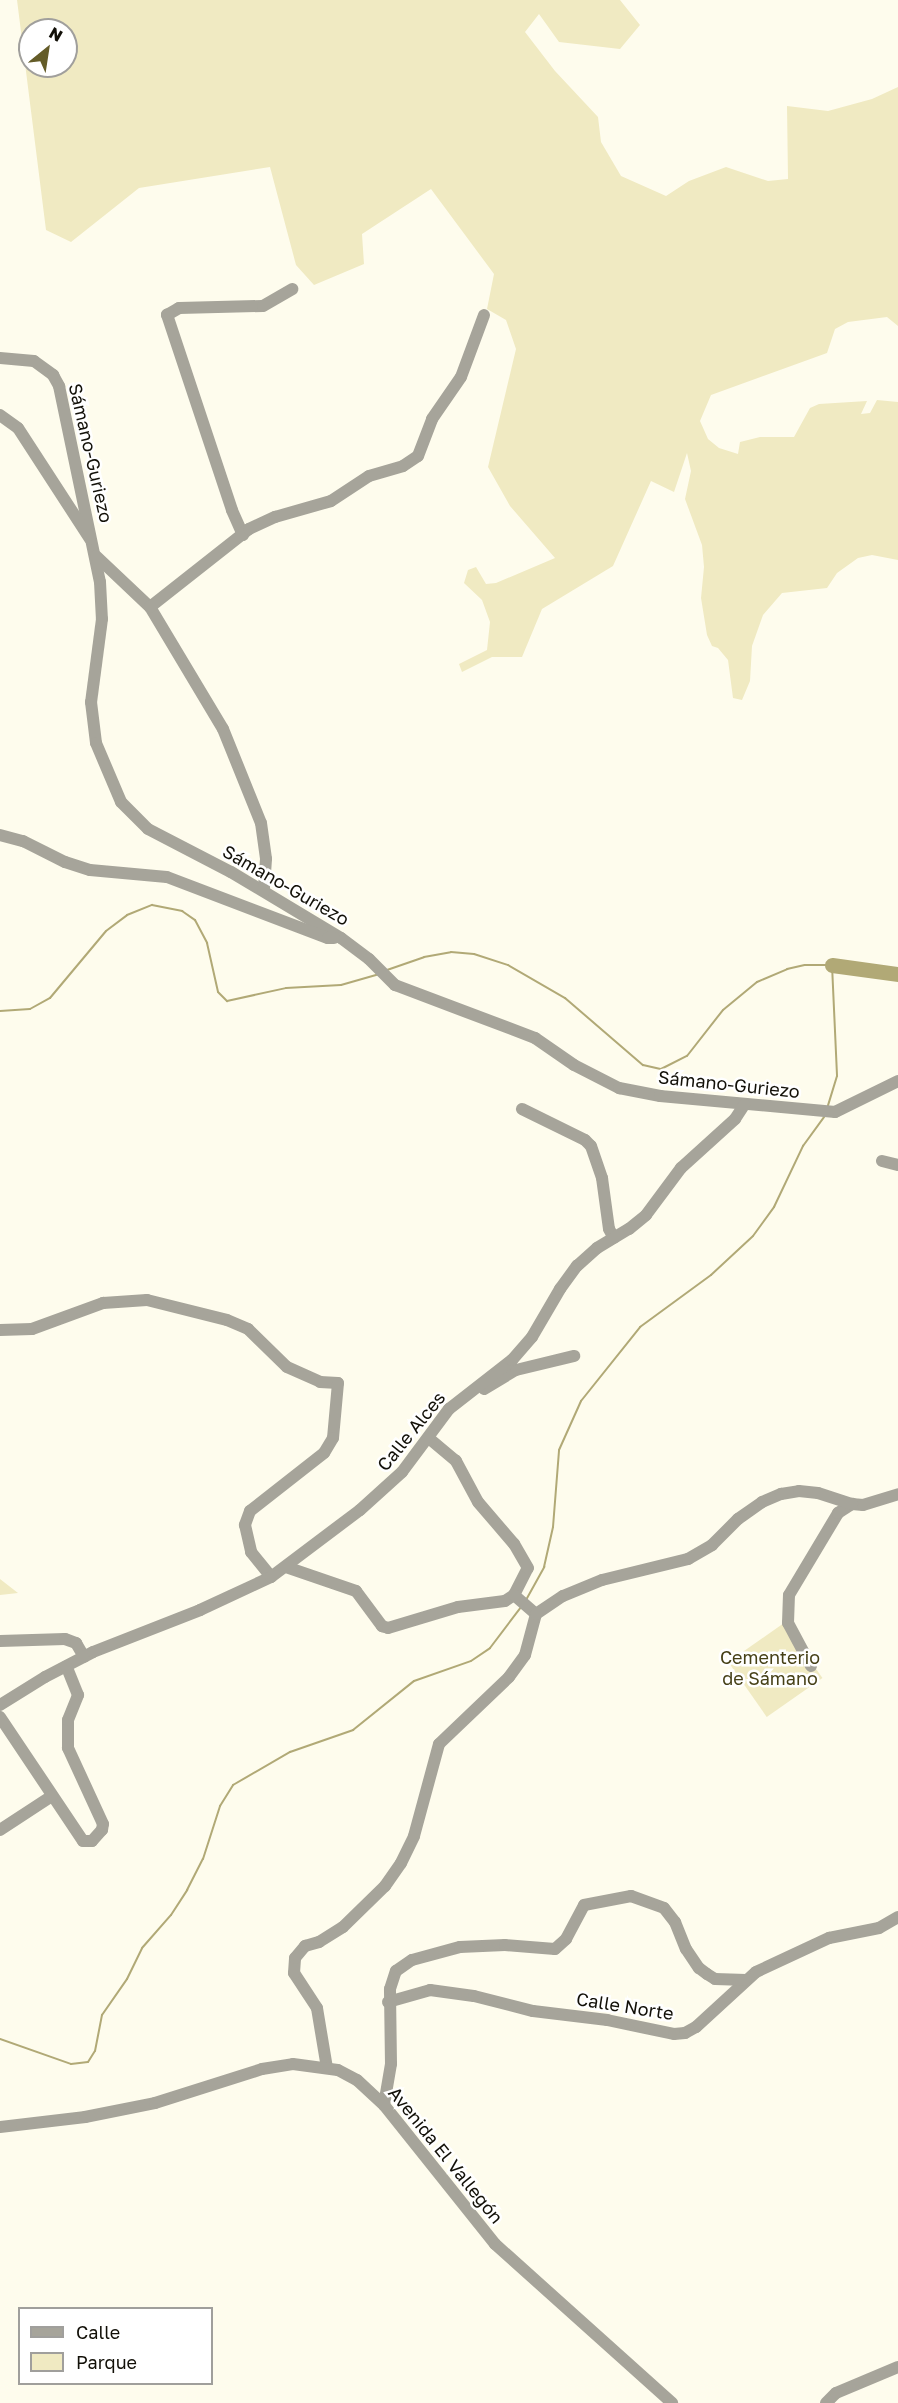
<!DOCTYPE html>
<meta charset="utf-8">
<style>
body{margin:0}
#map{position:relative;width:898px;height:2403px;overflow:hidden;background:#fefced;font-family:"Golos Text",sans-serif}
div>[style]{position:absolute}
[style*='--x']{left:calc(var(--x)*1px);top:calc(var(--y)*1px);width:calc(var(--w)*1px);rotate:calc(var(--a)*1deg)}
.green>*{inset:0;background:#f0eac2;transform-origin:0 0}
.stream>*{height:2px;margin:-1px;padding:0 1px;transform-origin:1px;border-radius:1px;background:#b1a976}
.river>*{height:15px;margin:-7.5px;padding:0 7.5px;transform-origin:7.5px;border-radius:7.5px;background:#b1a976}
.minor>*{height:12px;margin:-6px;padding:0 6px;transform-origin:6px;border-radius:6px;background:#a6a49a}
span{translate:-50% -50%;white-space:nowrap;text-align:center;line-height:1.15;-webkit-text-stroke:5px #fff;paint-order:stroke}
.street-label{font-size:18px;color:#121008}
.park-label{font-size:18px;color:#464017}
.legend{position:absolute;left:18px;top:2307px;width:195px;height:78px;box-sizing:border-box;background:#fff;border:2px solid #a09f9c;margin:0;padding:8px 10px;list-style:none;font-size:18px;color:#121008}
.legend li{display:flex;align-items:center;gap:12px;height:30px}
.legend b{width:30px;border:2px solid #a09f9c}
.north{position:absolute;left:18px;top:18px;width:60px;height:60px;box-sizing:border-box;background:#fff;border:2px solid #a09f9c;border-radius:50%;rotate:30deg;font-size:16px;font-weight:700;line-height:24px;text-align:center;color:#121008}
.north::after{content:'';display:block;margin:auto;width:21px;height:27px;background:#645c28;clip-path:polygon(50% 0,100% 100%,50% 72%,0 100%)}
</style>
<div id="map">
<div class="green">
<div style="clip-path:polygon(evenodd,17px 0,620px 0,640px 25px,620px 49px,559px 42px,539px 14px,525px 32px,555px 71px,598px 117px,601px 142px,621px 176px,666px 196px,689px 181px,726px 167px,768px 181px,788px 179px,787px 106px,828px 111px,872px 99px,898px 87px,898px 326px,887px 317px,848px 322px,835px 329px,827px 353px,711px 395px,700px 421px,708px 439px,719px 448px,738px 454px,740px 442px,760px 437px,794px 437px,810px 408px,819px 404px,867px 401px,861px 414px,870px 413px,877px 400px,898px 402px,898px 560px,872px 555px,858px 558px,837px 573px,827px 588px,782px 593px,763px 615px,752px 646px,750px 681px,742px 700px,733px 698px,728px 660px,718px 648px,712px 646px,707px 635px,701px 598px,704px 567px,702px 545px,685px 499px,691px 471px,687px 453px,674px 492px,651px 481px,613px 566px,542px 609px,522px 657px,492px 657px,462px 672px,459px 664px,487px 650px,490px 622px,482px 600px,464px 583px,468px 570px,476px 567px,486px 584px,496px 583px,555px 558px,510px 506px,488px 467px,516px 349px,506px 320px,487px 309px,494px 274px,431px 189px,362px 234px,364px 264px,314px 285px,296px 265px,270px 167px,139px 188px,71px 242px,46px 230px,17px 0,30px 30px,66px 30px,66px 66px,30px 66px,30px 30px)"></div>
<div style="clip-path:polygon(0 1579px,18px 1593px,0 1595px)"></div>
<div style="left:784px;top:1623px;width:67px;height:68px;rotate:55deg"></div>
</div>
<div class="stream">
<div style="--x:387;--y:970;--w:39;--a:-19"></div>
<div style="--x:424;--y:957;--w:27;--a:-10"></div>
<div style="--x:451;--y:952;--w:23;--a:5"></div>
<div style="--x:474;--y:954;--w:36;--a:18"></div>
<div style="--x:508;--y:965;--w:66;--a:30.1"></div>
<div style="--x:565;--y:998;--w:103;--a:40.7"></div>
<div style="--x:643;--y:1065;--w:18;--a:13"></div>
<div style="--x:661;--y:1069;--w:29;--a:-27"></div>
<div style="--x:687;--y:1056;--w:58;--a:-52"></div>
<div style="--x:723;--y:1010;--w:44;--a:-39.5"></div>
<div style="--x:757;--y:982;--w:33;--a:-23"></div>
<div style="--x:787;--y:969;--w:18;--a:-13"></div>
<div style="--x:805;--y:965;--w:27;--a:0"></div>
<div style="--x:832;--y:965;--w:111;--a:87.4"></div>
<div style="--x:837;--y:1076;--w:31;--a:107"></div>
<div style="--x:0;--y:1011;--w:30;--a:-4"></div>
<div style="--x:30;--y:1009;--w:23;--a:-29"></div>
<div style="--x:50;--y:998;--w:87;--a:-50.1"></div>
<div style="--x:106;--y:931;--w:26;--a:-37"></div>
<div style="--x:127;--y:915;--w:27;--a:-22"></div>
<div style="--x:152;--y:905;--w:31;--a:11"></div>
<div style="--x:182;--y:911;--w:16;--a:35"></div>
<div style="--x:195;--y:920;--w:26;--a:62"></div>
<div style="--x:207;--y:943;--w:50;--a:77.3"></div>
<div style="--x:218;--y:992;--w:13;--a:45"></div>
<div style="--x:227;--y:1001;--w:60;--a:-12.4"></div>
<div style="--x:286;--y:988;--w:55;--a:-3.1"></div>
<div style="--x:341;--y:985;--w:40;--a:-16"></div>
<div style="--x:526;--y:1600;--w:38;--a:-61"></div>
<div style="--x:544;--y:1567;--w:41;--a:-77.3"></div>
<div style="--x:553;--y:1527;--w:77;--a:-85.5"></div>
<div style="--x:559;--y:1450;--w:54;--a:-65.8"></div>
<div style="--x:581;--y:1401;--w:95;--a:-51.4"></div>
<div style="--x:640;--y:1327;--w:88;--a:-36.2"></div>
<div style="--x:711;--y:1275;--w:57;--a:-42.9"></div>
<div style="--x:753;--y:1236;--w:36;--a:-54"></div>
<div style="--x:774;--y:1207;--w:68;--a:-64.6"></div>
<div style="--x:803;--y:1146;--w:36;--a:-54"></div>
<div style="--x:0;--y:2039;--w:75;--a:19.4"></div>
<div style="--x:71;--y:2064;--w:17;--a:-7"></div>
<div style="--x:88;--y:2062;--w:13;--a:-58"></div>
<div style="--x:95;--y:2051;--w:37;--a:-79"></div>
<div style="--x:102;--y:2015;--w:44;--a:-55.2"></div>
<div style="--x:127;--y:1979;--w:34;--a:-64"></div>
<div style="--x:142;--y:1948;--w:44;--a:-48.7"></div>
<div style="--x:171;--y:1915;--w:30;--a:-57"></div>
<div style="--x:187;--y:1890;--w:35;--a:-63"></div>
<div style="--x:203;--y:1859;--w:56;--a:-72.2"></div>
<div style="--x:220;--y:1806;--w:25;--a:-58"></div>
<div style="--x:233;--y:1785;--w:66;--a:-30.1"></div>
<div style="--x:290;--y:1752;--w:67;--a:-19.2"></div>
<div style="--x:353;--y:1730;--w:78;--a:-38.8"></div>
<div style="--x:414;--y:1681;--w:60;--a:-19.3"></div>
<div style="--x:471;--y:1661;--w:23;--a:-34"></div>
<div style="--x:490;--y:1648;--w:51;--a:-52.9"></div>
</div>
<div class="river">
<div style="--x:832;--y:965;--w:67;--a:7.8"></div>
</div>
<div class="minor">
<div style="--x:0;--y:358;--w:34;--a:5"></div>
<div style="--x:34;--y:361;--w:24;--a:36"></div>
<div style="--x:53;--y:375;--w:13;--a:61"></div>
<div style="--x:59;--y:386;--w:200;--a:78.2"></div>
<div style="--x:100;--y:582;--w:37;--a:87"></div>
<div style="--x:102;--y:619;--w:84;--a:97.5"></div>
<div style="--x:91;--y:702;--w:41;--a:83"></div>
<div style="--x:96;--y:743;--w:64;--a:67"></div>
<div style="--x:121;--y:802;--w:38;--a:45"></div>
<div style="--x:148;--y:829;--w:93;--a:27.4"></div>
<div style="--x:231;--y:872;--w:128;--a:31"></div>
<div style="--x:341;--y:938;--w:35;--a:37"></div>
<div style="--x:369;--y:959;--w:37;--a:45"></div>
<div style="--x:395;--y:985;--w:150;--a:20.7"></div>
<div style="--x:535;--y:1038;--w:47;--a:34.7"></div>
<div style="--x:574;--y:1065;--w:51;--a:27.1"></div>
<div style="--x:619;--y:1088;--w:42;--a:11"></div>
<div style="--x:660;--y:1096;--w:176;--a:5.2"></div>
<div style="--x:835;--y:1112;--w:70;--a:-26.2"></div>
<div style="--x:0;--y:415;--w:22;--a:36"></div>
<div style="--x:18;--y:428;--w:132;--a:57"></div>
<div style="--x:243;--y:535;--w:27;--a:-114"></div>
<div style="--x:232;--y:510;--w:206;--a:-108.4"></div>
<div style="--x:167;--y:315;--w:14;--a:-30"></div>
<div style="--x:179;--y:308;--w:84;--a:-1.4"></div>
<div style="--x:263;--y:306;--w:34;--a:-30"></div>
<div style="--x:96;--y:556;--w:74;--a:43.4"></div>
<div style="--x:150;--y:607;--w:142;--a:59.1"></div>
<div style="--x:223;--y:729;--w:101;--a:68"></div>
<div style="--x:261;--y:823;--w:36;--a:82"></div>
<div style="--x:266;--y:859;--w:32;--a:94"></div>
<div style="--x:150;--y:607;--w:126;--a:-38.2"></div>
<div style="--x:249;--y:529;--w:29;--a:-25"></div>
<div style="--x:275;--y:517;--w:58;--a:-15.9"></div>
<div style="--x:331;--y:501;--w:45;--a:-33.3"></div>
<div style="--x:369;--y:476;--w:35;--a:-16"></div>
<div style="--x:403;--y:466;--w:18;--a:-34"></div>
<div style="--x:418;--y:456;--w:40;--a:-69"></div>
<div style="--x:432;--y:419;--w:51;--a:-55.4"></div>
<div style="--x:461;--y:377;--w:66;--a:-69.6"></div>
<div style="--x:0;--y:835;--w:24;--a:15"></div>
<div style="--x:23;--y:841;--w:47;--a:26.6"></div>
<div style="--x:65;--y:862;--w:26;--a:18"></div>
<div style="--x:90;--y:870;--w:77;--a:5.2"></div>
<div style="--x:167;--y:877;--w:172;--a:20.8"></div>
<div style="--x:328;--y:938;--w:6;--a:0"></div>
<div style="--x:522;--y:1109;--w:70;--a:26.2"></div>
<div style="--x:585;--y:1140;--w:8;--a:45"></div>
<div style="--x:591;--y:1146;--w:34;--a:71"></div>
<div style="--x:602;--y:1178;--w:51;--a:82.2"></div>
<div style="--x:609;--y:1229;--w:10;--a:61"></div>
<div style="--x:882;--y:1161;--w:16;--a:14"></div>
<div style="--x:0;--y:1330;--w:32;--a:-2"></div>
<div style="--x:32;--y:1329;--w:76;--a:-20.1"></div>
<div style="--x:103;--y:1303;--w:44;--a:-3.9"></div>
<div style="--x:147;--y:1300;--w:82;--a:14"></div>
<div style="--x:227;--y:1320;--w:23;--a:23"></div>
<div style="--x:248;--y:1329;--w:54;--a:44.3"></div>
<div style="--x:287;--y:1367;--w:36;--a:24"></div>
<div style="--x:320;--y:1382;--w:18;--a:3"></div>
<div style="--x:338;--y:1383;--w:55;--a:95.2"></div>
<div style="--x:333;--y:1438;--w:17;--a:121"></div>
<div style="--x:324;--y:1453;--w:94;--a:141.9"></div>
<div style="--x:250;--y:1511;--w:15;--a:110"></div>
<div style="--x:245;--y:1525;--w:28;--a:77"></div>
<div style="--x:251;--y:1552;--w:32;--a:51"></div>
<div style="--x:484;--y:1389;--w:37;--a:-31"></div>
<div style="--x:516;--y:1370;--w:60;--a:-13.6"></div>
<div style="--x:286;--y:1567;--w:74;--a:18.9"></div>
<div style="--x:356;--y:1591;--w:44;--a:53.4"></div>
<div style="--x:382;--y:1626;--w:6;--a:18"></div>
<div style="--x:388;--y:1628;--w:73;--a:-16.7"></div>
<div style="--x:458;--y:1607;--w:47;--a:-7.3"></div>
<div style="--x:505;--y:1601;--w:11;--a:-34"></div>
<div style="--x:514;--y:1595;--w:30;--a:-63"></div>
<div style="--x:528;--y:1568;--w:28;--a:-120"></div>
<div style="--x:514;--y:1544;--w:55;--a:-130.6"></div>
<div style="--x:478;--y:1502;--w:47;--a:-118.2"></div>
<div style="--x:456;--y:1461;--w:35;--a:-140"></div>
<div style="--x:514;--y:1595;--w:29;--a:41"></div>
<div style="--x:0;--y:1641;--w:65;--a:-1.8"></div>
<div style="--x:65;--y:1639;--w:12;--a:20"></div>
<div style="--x:76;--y:1643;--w:16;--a:60"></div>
<div style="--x:811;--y:1666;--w:49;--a:-118.1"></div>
<div style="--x:788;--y:1623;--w:28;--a:-88"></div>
<div style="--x:789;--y:1595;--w:96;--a:-59.1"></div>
<div style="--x:838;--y:1513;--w:17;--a:-33"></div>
<div style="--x:852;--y:1504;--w:11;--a:5"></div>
<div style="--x:863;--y:1505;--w:37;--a:-17"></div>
<div style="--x:0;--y:1705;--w:53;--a:-31.9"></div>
<div style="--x:45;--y:1677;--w:54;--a:-27.5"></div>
<div style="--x:93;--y:1652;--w:115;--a:-21.4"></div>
<div style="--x:200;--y:1610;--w:78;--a:-24.9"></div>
<div style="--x:271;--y:1577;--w:111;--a:-37"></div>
<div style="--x:360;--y:1510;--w:57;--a:-42.1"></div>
<div style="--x:402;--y:1472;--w:79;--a:-53.3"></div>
<div style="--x:449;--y:1409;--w:80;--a:-37.9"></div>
<div style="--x:512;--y:1360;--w:30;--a:-49"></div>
<div style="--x:532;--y:1337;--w:56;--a:-59.7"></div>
<div style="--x:560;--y:1289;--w:29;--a:-54"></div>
<div style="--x:577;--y:1266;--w:27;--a:-42"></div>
<div style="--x:597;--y:1248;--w:37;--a:-31"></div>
<div style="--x:629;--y:1229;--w:22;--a:-39"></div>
<div style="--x:646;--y:1215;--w:59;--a:-53.3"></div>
<div style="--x:681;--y:1168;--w:73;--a:-42.2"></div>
<div style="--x:735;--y:1119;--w:17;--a:-57"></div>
<div style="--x:0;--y:1717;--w:149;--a:56.2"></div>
<div style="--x:83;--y:1841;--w:9;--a:0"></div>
<div style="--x:92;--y:1841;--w:15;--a:-48"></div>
<div style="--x:102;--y:1830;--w:6;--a:-81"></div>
<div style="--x:103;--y:1824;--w:84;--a:-114.7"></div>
<div style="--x:68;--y:1748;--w:28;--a:-90"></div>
<div style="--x:68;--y:1720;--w:27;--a:-68"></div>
<div style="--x:78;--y:1695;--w:31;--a:-112"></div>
<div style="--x:0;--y:1830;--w:62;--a:-33.2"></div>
<div style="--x:388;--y:2002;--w:44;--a:-15.9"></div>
<div style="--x:430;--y:1990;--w:44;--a:7.8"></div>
<div style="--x:474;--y:1996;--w:61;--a:14.3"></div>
<div style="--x:533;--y:2011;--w:75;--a:6.9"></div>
<div style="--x:607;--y:2020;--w:68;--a:11.8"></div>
<div style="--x:674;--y:2034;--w:11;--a:-5"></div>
<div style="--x:685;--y:2033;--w:13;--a:-29"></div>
<div style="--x:696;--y:2027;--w:81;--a:-42.5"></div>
<div style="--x:756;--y:1972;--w:81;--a:-25"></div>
<div style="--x:829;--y:1938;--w:51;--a:-11.3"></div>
<div style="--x:879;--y:1928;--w:22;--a:-30"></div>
<div style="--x:327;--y:2068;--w:61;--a:-99.5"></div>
<div style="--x:317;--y:2008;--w:42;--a:-123.3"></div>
<div style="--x:294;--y:1973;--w:15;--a:-86"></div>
<div style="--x:295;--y:1958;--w:16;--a:-50"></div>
<div style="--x:305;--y:1946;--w:15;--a:-16"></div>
<div style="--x:319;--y:1942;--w:28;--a:-32"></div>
<div style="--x:343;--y:1927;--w:59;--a:-44.3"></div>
<div style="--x:385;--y:1886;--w:28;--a:-55"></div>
<div style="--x:401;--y:1863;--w:30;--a:-64"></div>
<div style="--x:414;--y:1836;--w:95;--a:-74.8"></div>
<div style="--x:439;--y:1744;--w:97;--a:-43.7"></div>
<div style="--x:509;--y:1677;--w:27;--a:-54"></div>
<div style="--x:525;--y:1655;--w:42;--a:-75"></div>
<div style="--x:536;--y:1614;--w:32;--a:-34"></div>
<div style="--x:563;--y:1596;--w:42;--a:-22.3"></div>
<div style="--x:602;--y:1580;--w:89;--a:-13.7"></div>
<div style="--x:688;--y:1559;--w:28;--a:-30"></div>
<div style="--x:712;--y:1545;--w:37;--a:-45"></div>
<div style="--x:738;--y:1519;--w:29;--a:-35"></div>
<div style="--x:762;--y:1502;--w:21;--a:-23"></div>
<div style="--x:781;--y:1494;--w:18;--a:-9"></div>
<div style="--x:799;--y:1491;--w:19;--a:6"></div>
<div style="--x:818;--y:1493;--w:36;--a:18"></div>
<div style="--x:384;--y:2105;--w:42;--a:-80.3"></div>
<div style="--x:391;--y:2064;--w:75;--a:-90.8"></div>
<div style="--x:390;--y:1989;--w:19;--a:-72"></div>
<div style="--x:396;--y:1971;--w:19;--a:-35"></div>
<div style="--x:412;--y:1960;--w:50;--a:-15.2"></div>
<div style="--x:460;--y:1947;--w:45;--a:-2.5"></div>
<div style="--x:505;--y:1945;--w:50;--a:4.6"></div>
<div style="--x:555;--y:1949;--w:15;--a:-42"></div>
<div style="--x:566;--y:1939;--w:38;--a:-62"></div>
<div style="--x:584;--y:1905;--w:48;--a:-10.8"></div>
<div style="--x:631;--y:1896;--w:35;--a:20"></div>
<div style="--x:664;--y:1908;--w:18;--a:52"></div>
<div style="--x:675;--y:1922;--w:29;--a:68"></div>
<div style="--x:686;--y:1949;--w:23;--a:56"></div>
<div style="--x:699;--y:1968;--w:10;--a:37"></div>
<div style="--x:707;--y:1974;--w:9;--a:32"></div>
<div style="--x:715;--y:1979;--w:31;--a:2"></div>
<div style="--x:0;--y:2127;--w:86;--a:-6.7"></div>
<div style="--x:85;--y:2117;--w:71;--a:-11.3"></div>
<div style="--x:155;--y:2103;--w:112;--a:-17.6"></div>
<div style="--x:262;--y:2069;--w:31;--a:-9"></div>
<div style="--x:293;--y:2064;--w:45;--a:7.6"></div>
<div style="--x:338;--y:2070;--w:21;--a:28"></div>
<div style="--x:357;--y:2080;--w:37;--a:43"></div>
<div style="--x:384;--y:2105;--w:178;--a:51.4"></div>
<div style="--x:495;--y:2244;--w:238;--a:41.9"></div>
<div style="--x:826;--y:2403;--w:14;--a:-45"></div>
<div style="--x:836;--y:2393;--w:67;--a:-22.8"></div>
</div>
<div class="street-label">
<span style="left:91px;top:453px;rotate:77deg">Sámano-Guriezo</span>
<span style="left:286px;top:885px;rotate:30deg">Sámano-Guriezo</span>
<span style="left:729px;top:1084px;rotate:6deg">Sámano-Guriezo</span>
<span style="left:411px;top:1431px;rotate:-51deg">Calle Alces</span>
<span style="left:625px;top:2006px;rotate:9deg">Calle Norte</span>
<span style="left:446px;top:2155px;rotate:51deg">Avenida El Vallegón</span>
</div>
<div class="park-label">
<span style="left:770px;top:1668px">Cementerio<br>de Sámano</span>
</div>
<ul class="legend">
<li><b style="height:8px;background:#a6a49a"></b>Calle</li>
<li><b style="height:16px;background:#f0eac2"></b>Parque</li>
</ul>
<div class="north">N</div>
</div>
